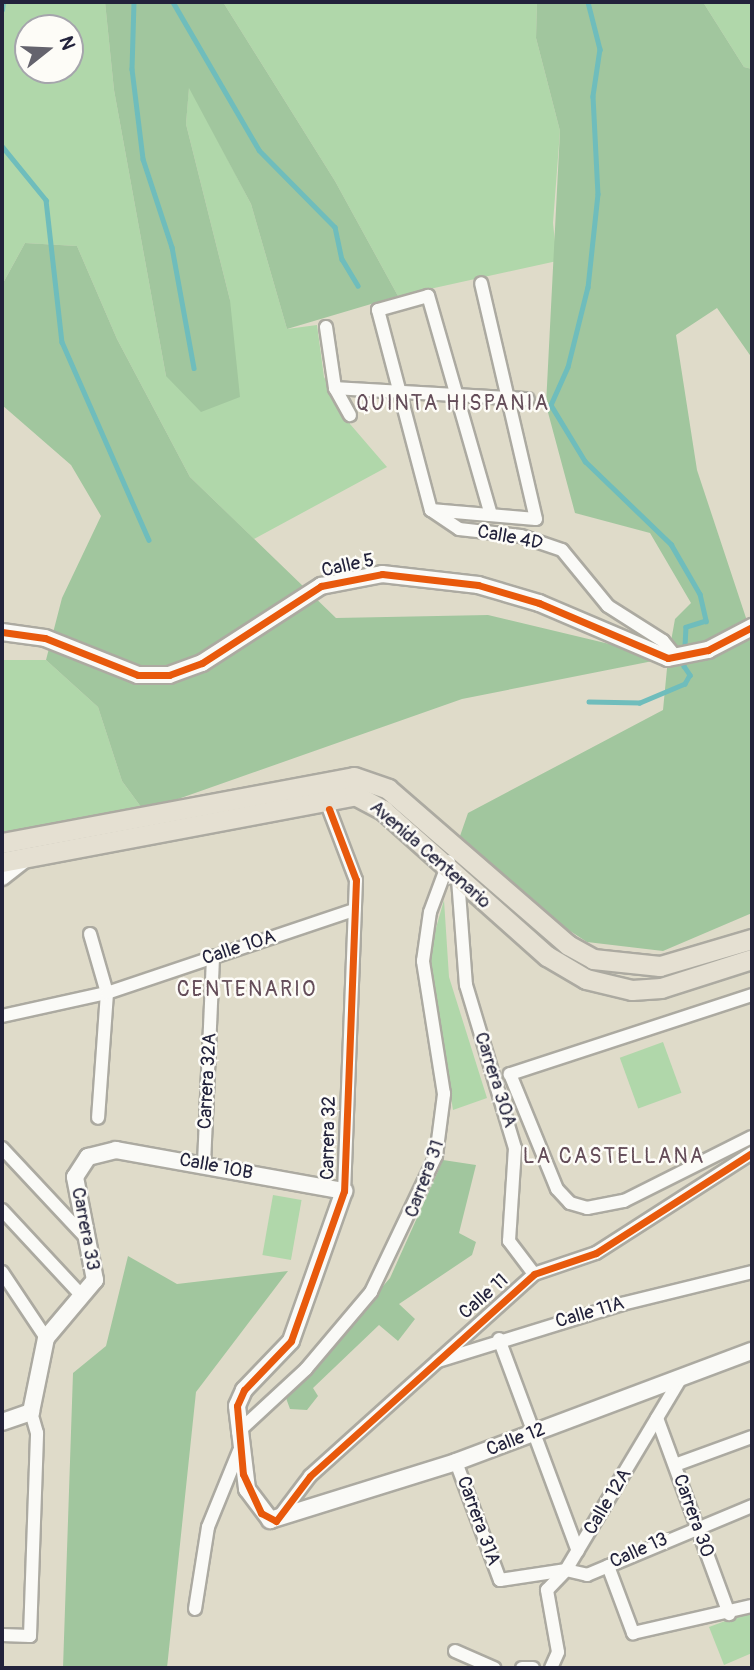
<!DOCTYPE html>
<style>
body{margin:0}
#map{position:relative;width:754px;height:1670px;overflow:hidden;background:#dfdbc9;font-family:Pangolin,sans-serif}
div>[style]{position:absolute}
[style*='--x']{left:calc(var(--x)*1px);top:calc(var(--y)*1px);width:calc(var(--w)*1px);rotate:calc(var(--a)*1deg)}
.green>*{inset:0;background:#b0d7aa;transform-origin:0 0}
.forest>*{inset:0;background:#a1c69e}
.stream>*{height:4.5px;margin:-2.25px;padding:0 2.25px;transform-origin:2.25px;border-radius:2.25px;background:#6fbdbc}
.roads{filter:drop-shadow(2px 0 #acaaa1) drop-shadow(-2px 0 #acaaa1) drop-shadow(0 2px #acaaa1) drop-shadow(0 -2px #acaaa1)}
.minor>*{height:12px;margin:-6px;padding:0 6px;transform-origin:6px;border-radius:6px;background:#fafaf7}
.tertiary>*{height:16px;margin:-8px;padding:0 8px;transform-origin:8px;border-radius:8px;background:#fafaf7}
.primary>*{height:19px;margin:-9.5px;padding:0 9.5px;transform-origin:9.5px;border-radius:9.5px;background:#e5e0d2}
.cycleway>*{height:7px;margin:-3.5px;padding:0 3.5px;transform-origin:3.5px;border-radius:3.5px;background:#e8590c}
span{translate:-50% -50%;white-space:nowrap;text-align:center;line-height:1.15;-webkit-text-stroke:5px #fdfcf7;paint-order:stroke}
.street-label{font-size:19px;color:#22223b}
.neighbourhood-label{font-size:21px;color:#644d59;letter-spacing:2px}
.frame{position:absolute;inset:0;border:4px solid #22223b;pointer-events:none}
.north{position:absolute;left:14px;top:14px;width:70px;height:70px;box-sizing:border-box;background:#fdfcf7;border:2px solid #a5a5ac;border-radius:50%;rotate:72deg;font-size:19px;font-weight:700;line-height:28px;text-align:center;color:#22223b}
.north::after{content:'';display:block;margin:auto;width:24px;height:32px;background:#64636d;clip-path:polygon(50% 0,100% 100%,50% 72%,0 100%)}
</style>
<div id="map">
<div class="green">
<div style="clip-path:polygon(evenodd,2px 2px,105px 2px,114px 90px,166px 376px,230px 300px,186px 124px,189px 86px,251px 204px,287px 329px,317px 325px,324px 377px,350px 424px,387px 467px,254px 539px,190px 477px,117px 339px,77px 246px,25px 243px,2px 285px,2px 2px,28px 28px,70px 28px,70px 70px,28px 70px,28px 28px)"></div>
<div style="clip-path:polygon(223px 2px,537px 2px,536px 38px,560px 131px,553px 223px,557px 261px,398px 296px,335px 181px)"></div>
<div style="clip-path:polygon(703px 2px,752px 2px,752px 69px,744px 67px)"></div>
<div style="clip-path:polygon(2px 660px,46px 660px,98px 707px,122px 781px,144px 811px,2px 834px)"></div>
<div style="clip-path:polygon(444px 900px,449px 977px,487px 1098px,453px 1110px,428px 956px)"></div>
<div style="left:663px;top:1042px;width:54px;height:46px;rotate:70deg"></div>
<div style="left:273px;top:1195px;width:29px;height:61px;rotate:10deg"></div>
<div style="clip-path:polygon(752px 1611px,752px 1653px,724px 1665px,709px 1627px)"></div>
</div>
<div class="forest">
<div style="clip-path:polygon(105px 2px,223px 2px,335px 181px,398px 296px,287px 329px,251px 204px,189px 88px,186px 124px,230px 300px,240px 397px,201px 412px,166px 376px,114px 90px)"></div>
<div style="clip-path:polygon(537px 2px,703px 2px,744px 67px,752px 69px,752px 358px,717px 308px,676px 335px,697px 470px,752px 636px,752px 913px,663px 951px,587px 942px,544px 914px,460px 836px,468px 813px,663px 710px,668px 658px,462px 699px,144px 811px,122px 781px,98px 707px,46px 660px,62px 598px,101px 516px,71px 465px,2px 405px,2px 285px,25px 243px,77px 246px,117px 339px,190px 477px,336px 618px,488px 615px,668px 658px,675px 619px,691px 603px,650px 533px,575px 513px,546px 405px,560px 131px,536px 38px)"></div>
<div style="clip-path:polygon(443px 1160px,476px 1165px,459px 1233px,476px 1242px,472px 1255px,399px 1304px,415px 1319px,398px 1341px,379px 1325px,313px 1388px,318px 1396px,307px 1410px,290px 1409px,286px 1398px,390px 1278px)"></div>
<div style="clip-path:polygon(128px 1256px,177px 1284px,288px 1271px,196px 1392px,167px 1668px,63px 1668px,73px 1373px,106px 1346px)"></div>
</div>
<div class="stream">
<div style="--x:134;--y:2;--w:67;--a:91.7"></div>
<div style="--x:132;--y:69;--w:91;--a:83"></div>
<div style="--x:143;--y:159;--w:93;--a:71.8"></div>
<div style="--x:172;--y:247;--w:123;--a:79.7"></div>
<div style="--x:173;--y:2;--w:171;--a:59.8"></div>
<div style="--x:259;--y:150;--w:108;--a:45.4"></div>
<div style="--x:335;--y:227;--w:33;--a:78"></div>
<div style="--x:342;--y:259;--w:31;--a:59"></div>
<div style="--x:588;--y:2;--w:49;--a:75.7"></div>
<div style="--x:600;--y:49;--w:48;--a:98.5"></div>
<div style="--x:593;--y:96;--w:98;--a:87.1"></div>
<div style="--x:598;--y:194;--w:94;--a:96.1"></div>
<div style="--x:588;--y:287;--w:82;--a:104"></div>
<div style="--x:568;--y:367;--w:42;--a:114.1"></div>
<div style="--x:551;--y:405;--w:66;--a:58.7"></div>
<div style="--x:585;--y:461;--w:120;--a:44"></div>
<div style="--x:671;--y:544;--w:58;--a:59.9"></div>
<div style="--x:700;--y:594;--w:28;--a:77"></div>
<div style="--x:706;--y:621;--w:21;--a:163"></div>
<div style="--x:686;--y:627;--w:39;--a:93"></div>
<div style="--x:684;--y:666;--w:11;--a:56"></div>
<div style="--x:690;--y:675;--w:10;--a:119"></div>
<div style="--x:685;--y:684;--w:49;--a:157.1"></div>
<div style="--x:640;--y:703;--w:51;--a:-178.9"></div>
<div style="--x:2;--y:10;--w:8;--a:-83"></div>
<div style="--x:2;--y:146;--w:70;--a:50.8"></div>
<div style="--x:46;--y:200;--w:143;--a:83.6"></div>
<div style="--x:62;--y:342;--w:216;--a:66.3"></div>
</div>
<div class="roads">
<div class="minor">
<div style="--x:326;--y:327;--w:62;--a:81.6"></div>
<div style="--x:335;--y:388;--w:31;--a:61"></div>
<div style="--x:335;--y:388;--w:193;--a:3.3"></div>
<div style="--x:431;--y:510;--w:105;--a:4.9"></div>
<div style="--x:536;--y:519;--w:242;--a:-103.1"></div>
<div style="--x:491;--y:515;--w:228;--a:-106"></div>
<div style="--x:428;--y:296;--w:52;--a:164.4"></div>
<div style="--x:378;--y:310;--w:207;--a:75.2"></div>
<div style="--x:431;--y:510;--w:34;--a:34"></div>
<div style="--x:459;--y:529;--w:62;--a:6.4"></div>
<div style="--x:521;--y:536;--w:43;--a:18.9"></div>
<div style="--x:562;--y:550;--w:72;--a:50.6"></div>
<div style="--x:608;--y:606;--w:65;--a:32.5"></div>
<div style="--x:663;--y:641;--w:22;--a:51"></div>
<div style="--x:329;--y:809;--w:76;--a:69.2"></div>
<div style="--x:356;--y:880;--w:311;--a:92.2"></div>
<div style="--x:458;--y:879;--w:106;--a:85.7"></div>
<div style="--x:466;--y:985;--w:170;--a:73.3"></div>
<div style="--x:515;--y:1148;--w:93;--a:93.7"></div>
<div style="--x:509;--y:1241;--w:41;--a:52.9"></div>
<div style="--x:90;--y:934;--w:61;--a:73.9"></div>
<div style="--x:107;--y:993;--w:125;--a:94.1"></div>
<div style="--x:752;--y:995;--w:255;--a:161.9"></div>
<div style="--x:510;--y:1074;--w:124;--a:67.8"></div>
<div style="--x:557;--y:1189;--w:19;--a:47"></div>
<div style="--x:570;--y:1203;--w:18;--a:16"></div>
<div style="--x:587;--y:1208;--w:38;--a:-11"></div>
<div style="--x:624;--y:1201;--w:143;--a:-26.6"></div>
<div style="--x:2;--y:1016;--w:107;--a:-12.4"></div>
<div style="--x:107;--y:993;--w:261;--a:-18.6"></div>
<div style="--x:2;--y:1148;--w:126;--a:46.9"></div>
<div style="--x:204;--y:1164;--w:208;--a:-87.5"></div>
<div style="--x:2;--y:1210;--w:117;--a:47.1"></div>
<div style="--x:2;--y:1272;--w:79;--a:56.3"></div>
<div style="--x:499;--y:1339;--w:226;--a:69.6"></div>
<div style="--x:438;--y:1361;--w:193;--a:-17.2"></div>
<div style="--x:622;--y:1304;--w:134;--a:-13.8"></div>
<div style="--x:657;--y:1418;--w:209;--a:69.8"></div>
<div style="--x:238;--y:1432;--w:93;--a:-42.8"></div>
<div style="--x:306;--y:1369;--w:101;--a:-49.8"></div>
<div style="--x:371;--y:1292;--w:151;--a:-64.5"></div>
<div style="--x:436;--y:1156;--w:63;--a:-82.6"></div>
<div style="--x:444;--y:1094;--w:135;--a:-99"></div>
<div style="--x:423;--y:961;--w:49;--a:-81.9"></div>
<div style="--x:430;--y:912;--w:54;--a:-69.6"></div>
<div style="--x:456;--y:1462;--w:126;--a:69.6"></div>
<div style="--x:500;--y:1580;--w:67;--a:-8.6"></div>
<div style="--x:675;--y:1465;--w:82;--a:-20"></div>
<div style="--x:279;--y:1517;--w:51;--a:-52.9"></div>
<div style="--x:310;--y:1476;--w:302;--a:-42"></div>
<div style="--x:534;--y:1274;--w:65;--a:-18.7"></div>
<div style="--x:596;--y:1253;--w:185;--a:-32.7"></div>
<div style="--x:608;--y:1566;--w:72;--a:69.5"></div>
<div style="--x:633;--y:1633;--w:122;--a:-12.8"></div>
<div style="--x:566;--y:1570;--w:22;--a:13"></div>
<div style="--x:587;--y:1575;--w:179;--a:-22.7"></div>
<div style="--x:195;--y:1609;--w:83;--a:-81"></div>
<div style="--x:208;--y:1527;--w:82;--a:-67.8"></div>
<div style="--x:2;--y:1635;--w:28;--a:2"></div>
<div style="--x:30;--y:1636;--w:203;--a:-88"></div>
<div style="--x:37;--y:1433;--w:22;--a:-106"></div>
<div style="--x:455;--y:1651;--w:43;--a:23.6"></div>
<div style="--x:522;--y:1668;--w:11;--a:0"></div>
<div style="--x:551;--y:1668;--w:17;--a:-66"></div>
<div style="--x:558;--y:1652;--w:63;--a:-100.1"></div>
<div style="--x:547;--y:1590;--w:28;--a:-46"></div>
<div style="--x:566;--y:1570;--w:226;--a:-59.1"></div>
</div>
<div class="tertiary">
<div style="--x:2;--y:632;--w:43;--a:7.9"></div>
<div style="--x:45;--y:638;--w:100;--a:21.7"></div>
<div style="--x:138;--y:675;--w:31;--a:0"></div>
<div style="--x:169;--y:675;--w:35;--a:-20"></div>
<div style="--x:202;--y:663;--w:142;--a:-32.9"></div>
<div style="--x:321;--y:586;--w:62;--a:-11.1"></div>
<div style="--x:382;--y:574;--w:97;--a:6.5"></div>
<div style="--x:478;--y:585;--w:64;--a:16.4"></div>
<div style="--x:539;--y:603;--w:140;--a:23.1"></div>
<div style="--x:668;--y:658;--w:41;--a:-11.3"></div>
<div style="--x:708;--y:650;--w:50;--a:-27.6"></div>
<div style="--x:2;--y:877;--w:33;--a:-38"></div>
<div style="--x:2;--y:1422;--w:31;--a:-19"></div>
<div style="--x:31;--y:1412;--w:76;--a:-78.5"></div>
<div style="--x:46;--y:1338;--w:76;--a:-49.8"></div>
<div style="--x:95;--y:1280;--w:105;--a:-101"></div>
<div style="--x:75;--y:1177;--w:24;--a:-57"></div>
<div style="--x:88;--y:1157;--w:29;--a:-14"></div>
<div style="--x:116;--y:1150;--w:232;--a:10.2"></div>
<div style="--x:344;--y:1191;--w:159;--a:109.5"></div>
<div style="--x:291;--y:1341;--w:68;--a:133.8"></div>
<div style="--x:244;--y:1390;--w:17;--a:114"></div>
<div style="--x:237;--y:1406;--w:84;--a:83.1"></div>
<div style="--x:247;--y:1489;--w:39;--a:53"></div>
<div style="--x:270;--y:1520;--w:195;--a:-17.3"></div>
<div style="--x:456;--y:1462;--w:316;--a:-20.6"></div>
</div>
<div class="primary">
<div style="--x:2;--y:843;--w:358;--a:-10.6"></div>
<div style="--x:354;--y:777;--w:36;--a:19"></div>
<div style="--x:388;--y:789;--w:238;--a:40.9"></div>
<div style="--x:568;--y:945;--w:29;--a:29"></div>
<div style="--x:593;--y:959;--w:67;--a:6"></div>
<div style="--x:660;--y:966;--w:96;--a:-16.4"></div>
<div style="--x:2;--y:862;--w:359;--a:-10.7"></div>
<div style="--x:355;--y:795;--w:32;--a:28"></div>
<div style="--x:383;--y:810;--w:220;--a:41.7"></div>
<div style="--x:547;--y:956;--w:45;--a:30.5"></div>
<div style="--x:586;--y:979;--w:47;--a:13.4"></div>
<div style="--x:632;--y:990;--w:29;--a:-4"></div>
<div style="--x:661;--y:988;--w:96;--a:-17.7"></div>
</div>
</div>
<div class="cycleway">
<div style="--x:2;--y:632;--w:43;--a:7.9"></div>
<div style="--x:45;--y:638;--w:100;--a:21.7"></div>
<div style="--x:138;--y:675;--w:31;--a:0"></div>
<div style="--x:169;--y:675;--w:35;--a:-20"></div>
<div style="--x:202;--y:663;--w:142;--a:-32.9"></div>
<div style="--x:321;--y:586;--w:62;--a:-11.1"></div>
<div style="--x:382;--y:574;--w:97;--a:6.5"></div>
<div style="--x:478;--y:585;--w:64;--a:16.4"></div>
<div style="--x:539;--y:603;--w:140;--a:23.1"></div>
<div style="--x:668;--y:658;--w:41;--a:-11.3"></div>
<div style="--x:708;--y:650;--w:50;--a:-27.6"></div>
<div style="--x:329;--y:809;--w:76;--a:69.2"></div>
<div style="--x:356;--y:880;--w:311;--a:92.2"></div>
<div style="--x:344;--y:1191;--w:159;--a:109.5"></div>
<div style="--x:291;--y:1341;--w:68;--a:133.8"></div>
<div style="--x:244;--y:1390;--w:17;--a:114"></div>
<div style="--x:237;--y:1406;--w:68;--a:85"></div>
<div style="--x:243;--y:1474;--w:43;--a:65.2"></div>
<div style="--x:261;--y:1513;--w:17;--a:28"></div>
<div style="--x:276;--y:1521;--w:56;--a:-52.9"></div>
<div style="--x:310;--y:1476;--w:302;--a:-42"></div>
<div style="--x:534;--y:1274;--w:65;--a:-18.7"></div>
<div style="--x:596;--y:1253;--w:185;--a:-32.7"></div>
</div>
<div class="street-label">
<span style="left:510px;top:538px;rotate:11deg">Calle 4D</span>
<span style="left:348px;top:566px;rotate:-12deg">Calle 5</span>
<span style="left:430px;top:855px;rotate:41deg">Avenida Centenario</span>
<span style="left:239px;top:948px;rotate:-18deg">Calle 10A</span>
<span style="left:495px;top:1080px;rotate:72deg">Carrera 30A</span>
<span style="left:208px;top:1081px;rotate:-87deg">Carrera 32A</span>
<span style="left:329px;top:1138px;rotate:-89deg">Carrera 32</span>
<span style="left:216px;top:1167px;rotate:11deg">Calle 10B</span>
<span style="left:425px;top:1179px;rotate:-70deg">Carrera 31</span>
<span style="left:85px;top:1229px;rotate:79deg">Carrera 33</span>
<span style="left:484px;top:1297px;rotate:-41deg">Calle 11</span>
<span style="left:590px;top:1313px;rotate:-16deg">Calle 11A</span>
<span style="left:516px;top:1440px;rotate:-21deg">Calle 12</span>
<span style="left:608px;top:1502px;rotate:-59deg">Calle 12A</span>
<span style="left:693px;top:1516px;rotate:70deg">Carrera 30</span>
<span style="left:478px;top:1521px;rotate:70deg">Carrera 31A</span>
<span style="left:639px;top:1551px;rotate:-24deg">Calle 13</span>
</div>
<div class="neighbourhood-label">
<span style="left:453px;top:404px">QUINTA HISPANIA</span>
<span style="left:247px;top:990px">CENTENARIO</span>
<span style="left:614px;top:1157px">LA CASTELLANA</span>
</div>
<div class="frame"></div>
<div class="north">N</div>
</div>
